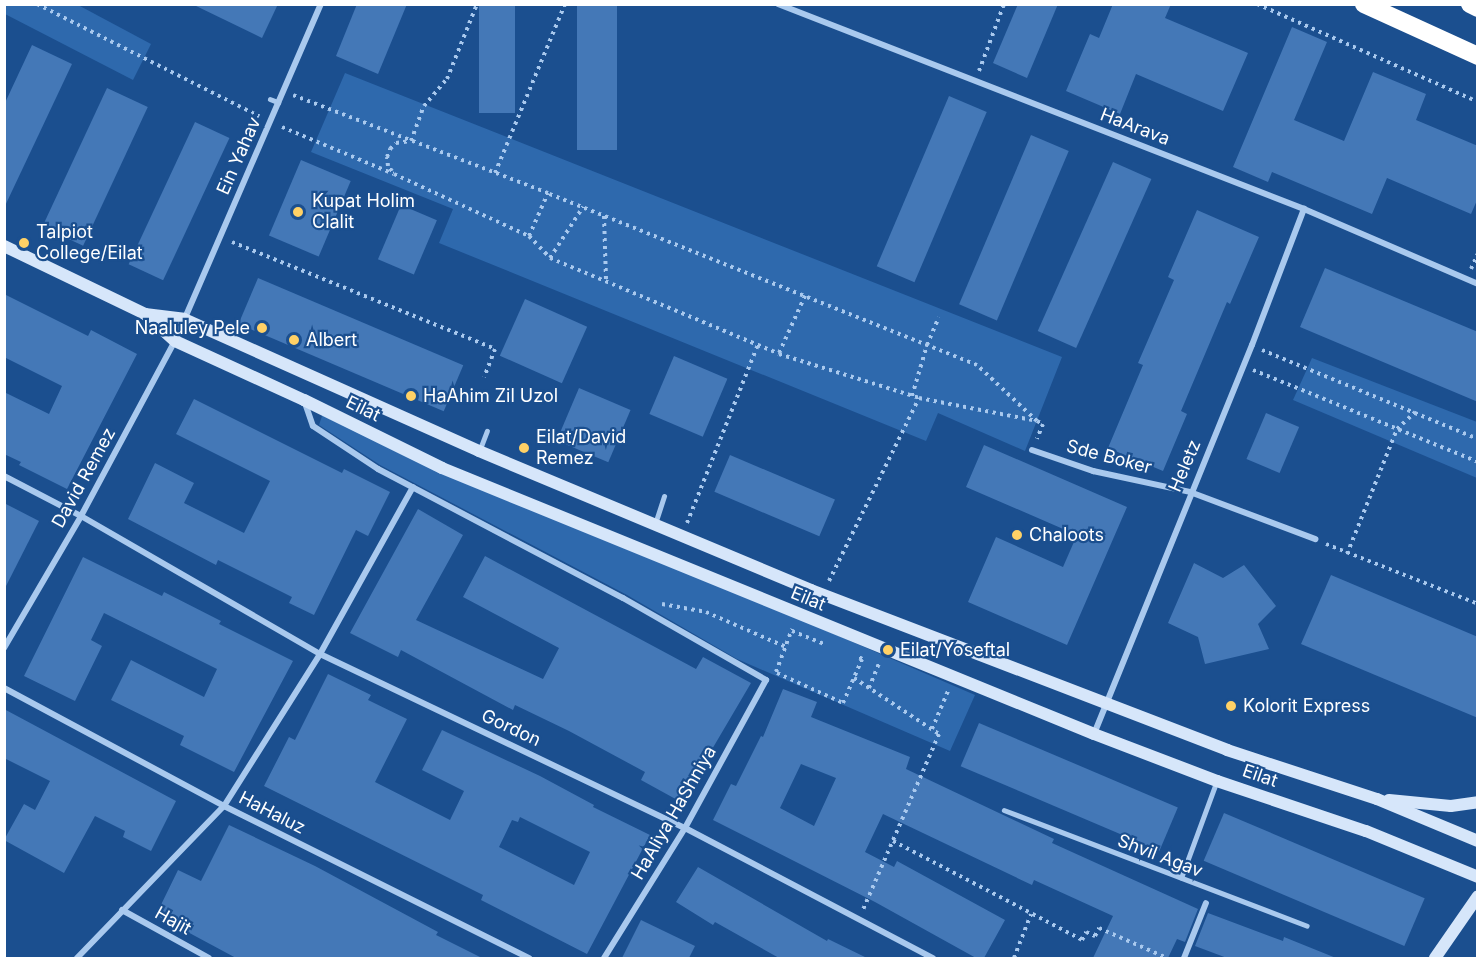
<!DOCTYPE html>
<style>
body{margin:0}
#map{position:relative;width:1482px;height:963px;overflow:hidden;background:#1b4f8f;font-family:Inter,sans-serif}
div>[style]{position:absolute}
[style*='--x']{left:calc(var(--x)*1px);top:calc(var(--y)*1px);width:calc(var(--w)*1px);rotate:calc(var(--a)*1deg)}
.green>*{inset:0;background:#2e69ad}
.building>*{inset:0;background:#4478b7;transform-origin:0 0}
.path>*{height:4px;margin-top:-2px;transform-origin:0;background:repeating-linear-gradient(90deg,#a9c9ee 0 3px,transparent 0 7.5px)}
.lane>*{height:4.5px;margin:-2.25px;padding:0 2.25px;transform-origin:2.25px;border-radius:2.25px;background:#a9c9ee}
.street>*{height:6px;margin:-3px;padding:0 3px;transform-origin:3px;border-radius:3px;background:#a9c9ee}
.secondary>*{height:12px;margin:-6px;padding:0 6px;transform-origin:6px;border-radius:6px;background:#d6e6fa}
.highway>*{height:18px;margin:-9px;padding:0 9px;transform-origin:9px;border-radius:9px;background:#fff}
.dots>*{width:16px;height:16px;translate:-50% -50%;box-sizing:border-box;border:3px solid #1b4f8f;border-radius:50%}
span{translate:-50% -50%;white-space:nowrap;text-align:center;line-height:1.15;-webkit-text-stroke:4.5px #1b4f8f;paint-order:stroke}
.street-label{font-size:18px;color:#fff}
.poi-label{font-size:18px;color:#fff}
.left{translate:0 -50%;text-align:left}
.right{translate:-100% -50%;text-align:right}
.frame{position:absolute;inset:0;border:6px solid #fff;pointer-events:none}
</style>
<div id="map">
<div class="green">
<div style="clip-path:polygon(4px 5px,78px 5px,151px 44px,133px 80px,5px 14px)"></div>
<div style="clip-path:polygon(345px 73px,1062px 357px,1025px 451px,938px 413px,926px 441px,439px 243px,453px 209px,311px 152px)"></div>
<div style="clip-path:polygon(1312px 358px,1477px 422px,1477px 478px,1293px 400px)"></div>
<div style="clip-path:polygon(323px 413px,975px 695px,950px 751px,737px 659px,627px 595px,380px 465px,319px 425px)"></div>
</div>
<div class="building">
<div style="clip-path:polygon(192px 4px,278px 4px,262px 38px)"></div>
<div style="clip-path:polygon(357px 4px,407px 4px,378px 74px,336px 56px)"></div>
<div style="left:479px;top:4px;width:36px;height:109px"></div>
<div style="left:577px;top:4px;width:40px;height:146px"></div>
<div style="clip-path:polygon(1018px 4px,1058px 4px,1027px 78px,993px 63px)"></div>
<div style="clip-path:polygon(1113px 4px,1171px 4px,1165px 18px,1248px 53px,1223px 111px,1136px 74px,1120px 114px,1066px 91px,1090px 34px,1099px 38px)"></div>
<div style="clip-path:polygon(1292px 27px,1327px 42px,1294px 120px,1344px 141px,1373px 72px,1426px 94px,1416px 120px,1478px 146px,1478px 198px,1471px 214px,1387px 178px,1372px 214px,1272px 172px,1268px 182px,1233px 167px)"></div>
<div style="clip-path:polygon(32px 45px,72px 64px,4px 208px,4px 105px)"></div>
<div style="left:107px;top:88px;width:45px;height:153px;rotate:25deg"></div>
<div style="left:949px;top:96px;width:41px;height:185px;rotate:23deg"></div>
<div style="left:195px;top:122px;width:38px;height:157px;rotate:25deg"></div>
<div style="left:1031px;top:135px;width:41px;height:184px;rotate:23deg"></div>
<div style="left:301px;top:160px;width:54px;height:82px;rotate:23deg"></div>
<div style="left:1113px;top:162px;width:42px;height:185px;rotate:24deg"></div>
<div style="left:401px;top:205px;width:39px;height:59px;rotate:23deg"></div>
<div style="clip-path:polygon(1197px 210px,1259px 237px,1230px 304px,1227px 302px,1181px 411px,1187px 414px,1163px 471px,1108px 448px,1143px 365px,1138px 363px,1174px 280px,1168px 277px)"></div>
<div style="clip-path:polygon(1325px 268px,1478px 332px,1478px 402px,1300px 327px)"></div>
<div style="left:258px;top:278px;width:223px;height:50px;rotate:23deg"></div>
<div style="clip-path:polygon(4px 294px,88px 336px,91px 330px,137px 354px,67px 489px,19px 465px,21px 462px,4px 454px,4px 392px,49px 414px,62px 386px,4px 357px)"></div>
<div style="left:525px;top:299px;width:68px;height:62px;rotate:24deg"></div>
<div style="left:674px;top:356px;width:58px;height:63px;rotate:23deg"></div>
<div style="left:579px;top:388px;width:56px;height:57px;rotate:23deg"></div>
<div style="clip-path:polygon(194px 399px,342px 473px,344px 469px,390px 492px,368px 536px,356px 530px,314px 615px,289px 603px,292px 597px,218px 560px,216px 565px,128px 519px,155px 463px,194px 483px,184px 503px,244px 533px,270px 481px,176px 434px)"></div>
<div style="left:1266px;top:413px;width:36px;height:50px;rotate:23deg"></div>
<div style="clip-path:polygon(984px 445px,1127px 507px,1067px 645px,968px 602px,996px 537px,1063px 567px,1077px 535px,966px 487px)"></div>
<div style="left:730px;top:455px;width:114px;height:40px;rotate:23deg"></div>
<div style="clip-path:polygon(4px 503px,39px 521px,4px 590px)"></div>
<div style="clip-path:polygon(418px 509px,463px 535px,416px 620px,543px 679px,559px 648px,463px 597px,485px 556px,696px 669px,703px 657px,751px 683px,681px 802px,641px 780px,645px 772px,569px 731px,515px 705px,513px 710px,401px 650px,398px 657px,350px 633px)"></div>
<div style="clip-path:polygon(83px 557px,162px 596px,164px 592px,221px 621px,219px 624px,293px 661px,234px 772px,180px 745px,184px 736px,111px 700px,131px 660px,204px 697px,217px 669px,104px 613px,91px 640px,102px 646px,75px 701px,24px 676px)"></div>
<div style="clip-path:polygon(1194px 563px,1223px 578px,1244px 565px,1276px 606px,1258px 624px,1269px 649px,1205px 664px,1198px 637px,1168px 623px)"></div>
<div style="clip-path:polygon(1331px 575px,1478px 637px,1478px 718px,1301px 644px)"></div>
<div style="clip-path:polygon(evenodd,328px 674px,371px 695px,368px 700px,407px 719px,375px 782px,450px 820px,464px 791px,422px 770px,442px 730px,540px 776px,594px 805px,593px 807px,650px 835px,587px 954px,481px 900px,483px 895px,264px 786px,289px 737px,295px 740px,328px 674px,520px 817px,590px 852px,574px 885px,499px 847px,512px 820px,518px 822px,520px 817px)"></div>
<div style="clip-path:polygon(evenodd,783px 689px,817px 702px,811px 717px,910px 757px,906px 769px,1054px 839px,1052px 843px,1198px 909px,1185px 942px,1177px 939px,1168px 958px,1093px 958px,1113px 916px,1034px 880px,1032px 885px,883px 814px,865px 852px,894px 867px,897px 861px,1005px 920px,984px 958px,976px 958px,875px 902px,713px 820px,731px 784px,736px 786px,761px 736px,763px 737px,783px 689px,801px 764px,836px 778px,814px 826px,780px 808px,801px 764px)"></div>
<div style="clip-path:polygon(4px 709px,176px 801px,151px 851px,123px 837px,125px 831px,95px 816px,64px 873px,4px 840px,24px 804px,35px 810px,50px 781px,4px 758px)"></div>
<div style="left:979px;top:723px;width:216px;height:47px;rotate:23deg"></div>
<div style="left:1224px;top:813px;width:218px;height:52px;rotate:23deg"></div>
<div style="clip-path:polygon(229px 825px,315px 866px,438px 932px,436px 935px,482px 958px,236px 958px,156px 915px,178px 870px,201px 881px)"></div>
<div style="clip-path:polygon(698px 867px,827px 941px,828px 939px,867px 958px,779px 958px,715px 922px,713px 925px,676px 902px)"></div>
<div style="clip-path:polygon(1208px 913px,1283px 941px,1284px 937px,1336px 958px,1227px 958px,1195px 946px)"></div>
<div style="clip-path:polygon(641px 920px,695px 946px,689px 958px,622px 958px)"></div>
</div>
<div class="path">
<div style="--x:37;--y:4;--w:249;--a:26.8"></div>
<div style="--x:1257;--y:4;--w:242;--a:23.9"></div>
<div style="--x:979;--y:71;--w:72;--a:-69.5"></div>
<div style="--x:282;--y:127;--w:121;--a:22.8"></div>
<div style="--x:394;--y:174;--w:149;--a:24.7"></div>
<div style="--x:529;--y:236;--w:30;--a:46"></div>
<div style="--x:550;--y:258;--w:248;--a:22.7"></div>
<div style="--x:779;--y:354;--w:147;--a:17.4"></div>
<div style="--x:919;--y:398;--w:120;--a:11"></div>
<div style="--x:1037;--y:421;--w:82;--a:-137"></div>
<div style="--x:977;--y:365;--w:462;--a:-158.2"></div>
<div style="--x:548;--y:193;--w:273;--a:-159"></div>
<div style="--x:392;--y:171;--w:6;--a:-129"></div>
<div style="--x:388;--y:166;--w:9;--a:-96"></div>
<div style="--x:387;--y:157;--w:9;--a:-69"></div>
<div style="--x:390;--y:149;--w:8;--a:-45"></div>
<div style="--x:396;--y:143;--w:15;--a:-8"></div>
<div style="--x:411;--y:141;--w:37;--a:-70"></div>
<div style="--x:424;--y:106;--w:35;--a:-50"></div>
<div style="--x:447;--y:79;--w:81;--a:-68.2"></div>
<div style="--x:495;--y:173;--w:183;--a:-67.5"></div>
<div style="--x:604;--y:216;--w:65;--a:88.2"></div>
<div style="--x:529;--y:236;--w:47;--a:-66.2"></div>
<div style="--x:232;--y:242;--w:284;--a:22.1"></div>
<div style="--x:495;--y:349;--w:30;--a:111"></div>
<div style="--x:550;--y:258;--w:61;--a:-57.1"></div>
<div style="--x:1471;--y:269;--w:17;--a:-66"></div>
<div style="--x:1262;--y:350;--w:234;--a:22.4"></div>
<div style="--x:779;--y:353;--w:63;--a:-65.5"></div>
<div style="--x:1253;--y:370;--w:243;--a:22.2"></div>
<div style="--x:912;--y:396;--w:53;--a:-73.6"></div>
<div style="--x:927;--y:345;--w:30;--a:-67"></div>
<div style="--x:1037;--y:421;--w:7;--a:27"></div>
<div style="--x:1043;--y:424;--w:16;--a:112"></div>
<div style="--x:687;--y:523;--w:192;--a:-68.3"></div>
<div style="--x:1326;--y:544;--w:163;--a:21.5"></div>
<div style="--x:1347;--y:554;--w:135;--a:-68.2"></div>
<div style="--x:1397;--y:429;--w:25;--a:-43"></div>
<div style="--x:829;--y:581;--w:204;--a:-63.8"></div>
<div style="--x:662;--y:604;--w:45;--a:10.3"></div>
<div style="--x:706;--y:612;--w:87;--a:23.6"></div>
<div style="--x:792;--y:631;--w:35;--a:22"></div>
<div style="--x:776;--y:672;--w:46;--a:-69.6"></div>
<div style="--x:777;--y:673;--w:72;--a:24.4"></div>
<div style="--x:843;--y:703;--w:48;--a:-66.6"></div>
<div style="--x:862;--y:659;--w:4;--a:-146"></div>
<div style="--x:854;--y:678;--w:102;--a:33.4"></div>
<div style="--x:939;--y:734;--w:192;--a:113.4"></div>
<div style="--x:869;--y:688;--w:27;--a:-68"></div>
<div style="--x:932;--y:729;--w:41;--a:-67.2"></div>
<div style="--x:893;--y:841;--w:213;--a:27.6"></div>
<div style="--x:1082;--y:940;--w:9;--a:-63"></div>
<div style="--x:1086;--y:932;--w:10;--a:24"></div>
<div style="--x:1095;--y:936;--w:9;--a:-63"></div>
<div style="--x:1099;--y:928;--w:74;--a:23.8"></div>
<div style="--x:1014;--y:958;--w:47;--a:-68.9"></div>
</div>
<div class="lane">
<div style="--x:270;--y:99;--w:9;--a:21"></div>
<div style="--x:480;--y:449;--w:19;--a:-69"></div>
<div style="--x:655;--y:524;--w:29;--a:-72"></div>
<div style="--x:1004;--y:810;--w:324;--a:20.9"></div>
<div style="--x:1181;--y:878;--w:101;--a:-69.8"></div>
</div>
<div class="street">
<div style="--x:778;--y:4;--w:565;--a:21.29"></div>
<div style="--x:1304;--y:209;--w:189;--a:23.3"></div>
<div style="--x:305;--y:403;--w:24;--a:71"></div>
<div style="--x:313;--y:426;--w:78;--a:33.5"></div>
<div style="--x:378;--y:469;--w:277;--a:27.8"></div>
<div style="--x:623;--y:598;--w:165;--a:29.8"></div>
<div style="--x:766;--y:680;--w:169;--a:118.7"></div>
<div style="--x:685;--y:828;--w:153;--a:121.9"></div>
<div style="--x:1032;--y:450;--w:65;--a:19"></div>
<div style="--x:1093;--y:471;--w:99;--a:12.2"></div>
<div style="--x:1190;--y:492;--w:134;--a:20.6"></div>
<div style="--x:4;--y:476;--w:87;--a:27.5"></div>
<div style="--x:81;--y:516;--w:276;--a:30"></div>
<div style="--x:320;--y:654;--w:404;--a:25.5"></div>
<div style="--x:685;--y:828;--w:280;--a:27.7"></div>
<div style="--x:4;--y:648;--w:153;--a:-59.7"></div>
<div style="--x:81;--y:516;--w:199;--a:-61.8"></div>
<div style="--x:175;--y:341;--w:367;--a:-66.6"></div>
<div style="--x:4;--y:688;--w:250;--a:28.2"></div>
<div style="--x:224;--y:806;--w:341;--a:26.5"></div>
<div style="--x:1094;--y:734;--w:420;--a:-67.9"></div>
<div style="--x:1252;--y:345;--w:146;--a:-69.1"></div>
<div style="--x:122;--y:910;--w:99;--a:28.9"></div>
<div style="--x:77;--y:958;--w:211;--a:-46"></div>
<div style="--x:224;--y:806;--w:180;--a:-57.7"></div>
<div style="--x:320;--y:654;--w:191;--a:-60.9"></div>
<div style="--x:1184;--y:958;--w:59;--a:-68.2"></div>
</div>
<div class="secondary">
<div style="--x:4;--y:246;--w:157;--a:25.7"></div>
<div style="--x:145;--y:314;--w:40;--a:42"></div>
<div style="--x:175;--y:341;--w:142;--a:24.6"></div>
<div style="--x:304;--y:400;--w:154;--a:26.2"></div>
<div style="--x:442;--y:468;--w:704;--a:22.19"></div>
<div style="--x:1094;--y:734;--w:132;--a:20.9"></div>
<div style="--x:1217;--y:781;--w:157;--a:18.6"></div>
<div style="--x:1366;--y:831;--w:121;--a:22.3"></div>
<div style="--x:145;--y:314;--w:39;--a:7"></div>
<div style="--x:184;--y:319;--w:323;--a:24.1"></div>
<div style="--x:479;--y:451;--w:360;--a:22.7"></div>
<div style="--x:811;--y:590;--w:446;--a:21"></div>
<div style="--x:1227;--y:750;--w:158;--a:18.1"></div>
<div style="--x:1377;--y:799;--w:109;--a:22.6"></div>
<div style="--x:1389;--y:800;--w:62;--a:5.5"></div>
<div style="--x:1451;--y:806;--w:27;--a:-8"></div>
<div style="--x:1435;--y:958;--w:75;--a:-55.3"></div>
</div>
<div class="highway">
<div style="--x:1364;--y:4;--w:125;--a:24.5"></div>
<div style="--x:1470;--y:4;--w:9;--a:27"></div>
</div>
<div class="dots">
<div style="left:298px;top:212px;background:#ffd166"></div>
<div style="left:24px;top:243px;background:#ffd166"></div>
<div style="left:262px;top:328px;background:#ffd166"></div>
<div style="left:294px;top:340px;background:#ffd166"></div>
<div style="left:411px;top:396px;background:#ffd166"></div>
<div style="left:524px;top:448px;background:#ffd166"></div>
<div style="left:1017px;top:535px;background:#ffd166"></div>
<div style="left:888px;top:650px;background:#ffd166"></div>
<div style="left:1231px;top:706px;background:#ffd166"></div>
</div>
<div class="street-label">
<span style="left:1135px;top:127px;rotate:21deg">HaArava</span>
<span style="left:239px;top:156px;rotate:-66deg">Ein Yahav</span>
<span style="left:363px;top:409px;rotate:26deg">Eilat</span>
<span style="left:1109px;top:457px;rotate:15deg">Sde Boker</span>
<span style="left:1185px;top:466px;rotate:-67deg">Heletz</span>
<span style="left:84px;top:478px;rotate:-61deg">David Remez</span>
<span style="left:808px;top:599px;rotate:22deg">Eilat</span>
<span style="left:511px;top:728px;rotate:25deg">Gordon</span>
<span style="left:1260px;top:776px;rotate:19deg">Eilat</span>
<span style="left:272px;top:813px;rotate:27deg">HaHaluz</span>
<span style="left:674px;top:813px;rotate:-60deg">HaAliya HaShniya</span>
<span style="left:1160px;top:856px;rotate:21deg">Shvil Agav</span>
<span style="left:173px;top:921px;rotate:29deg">Hajit</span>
</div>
<div class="poi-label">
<span class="left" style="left:312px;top:212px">Kupat Holim<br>Clalit</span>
<span class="left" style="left:36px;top:243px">Talpiot<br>College/Eilat</span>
<span class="right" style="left:250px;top:328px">Naaluley Pele</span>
<span class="left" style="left:306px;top:340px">Albert</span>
<span class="left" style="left:423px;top:396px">HaAhim Zil Uzol</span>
<span class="left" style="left:536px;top:448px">Eilat/David<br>Remez</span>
<span class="left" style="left:1029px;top:535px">Chaloots</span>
<span class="left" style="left:900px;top:650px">Eilat/Yoseftal</span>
<span class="left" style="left:1243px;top:706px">Kolorit Express</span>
</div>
<div class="frame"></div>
</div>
